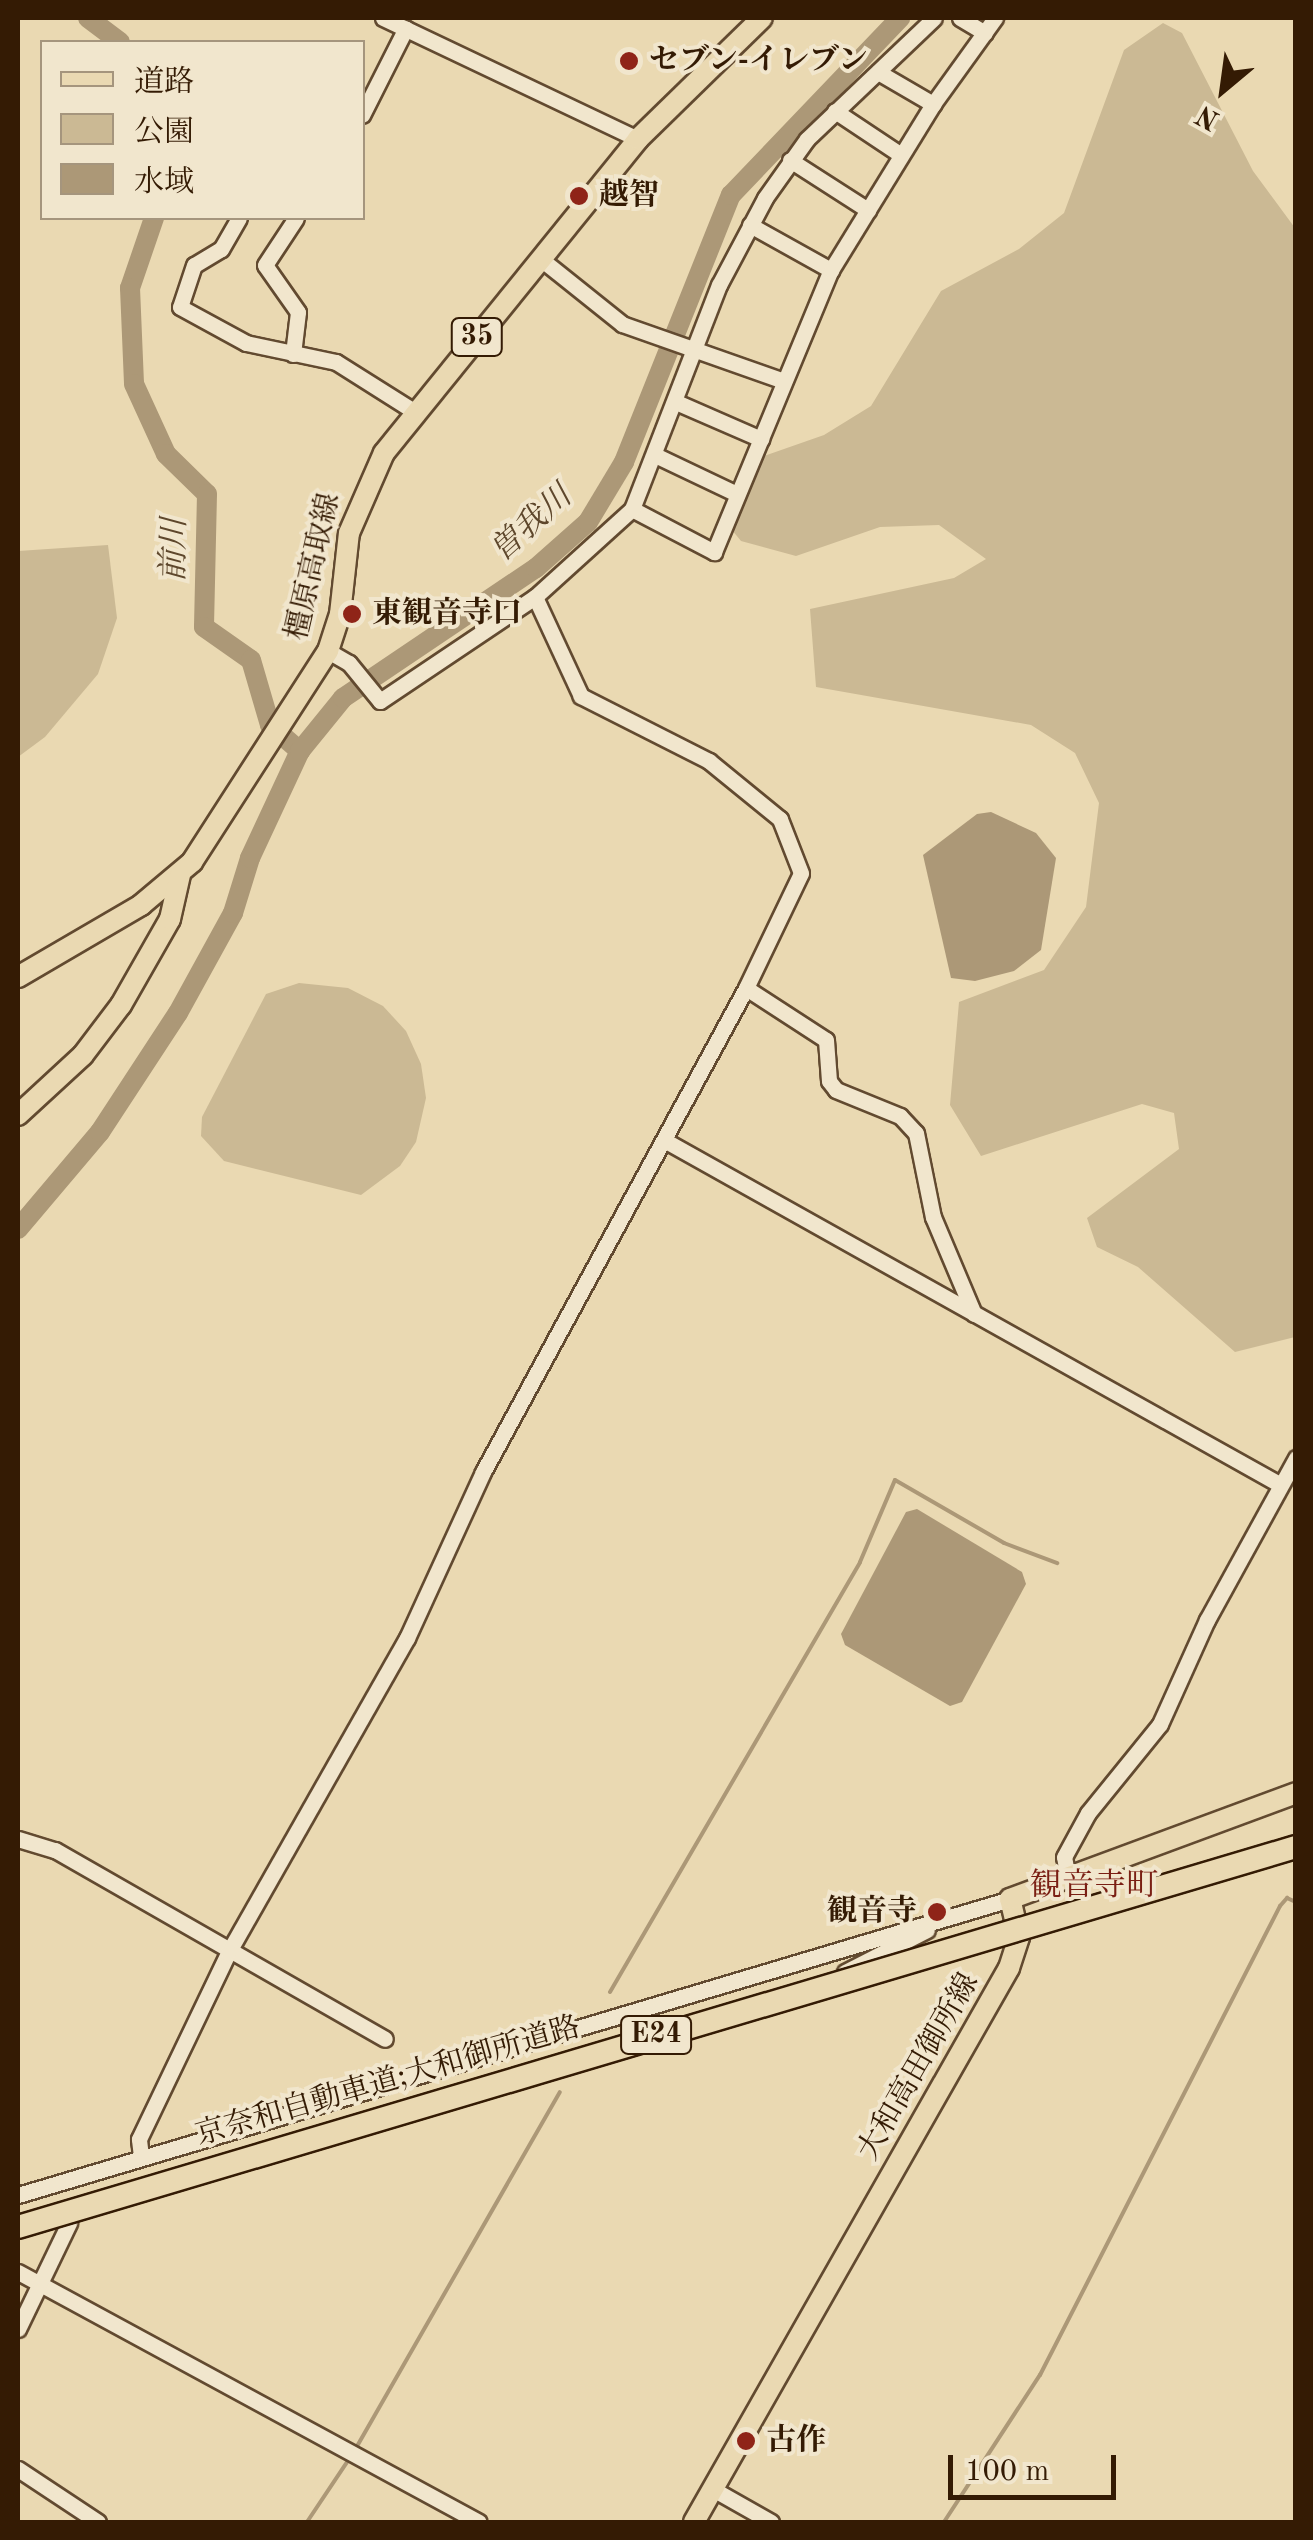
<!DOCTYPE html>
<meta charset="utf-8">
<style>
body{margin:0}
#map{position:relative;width:1313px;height:2540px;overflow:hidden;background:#ead9b2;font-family:"Old Standard TT","Noto Serif JP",serif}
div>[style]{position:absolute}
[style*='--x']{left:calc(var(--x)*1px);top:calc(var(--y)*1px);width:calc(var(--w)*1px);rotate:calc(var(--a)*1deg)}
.green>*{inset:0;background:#cbb994}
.water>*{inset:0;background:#ac9877}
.stream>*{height:4px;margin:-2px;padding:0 2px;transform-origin:2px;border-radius:2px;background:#ac9877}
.river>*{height:20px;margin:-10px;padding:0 10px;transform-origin:10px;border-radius:10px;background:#ac9877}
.roads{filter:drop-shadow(2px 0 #624a30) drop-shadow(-2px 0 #624a30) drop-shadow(0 2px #624a30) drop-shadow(0 -2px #624a30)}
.minor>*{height:15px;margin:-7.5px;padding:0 7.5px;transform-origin:7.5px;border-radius:7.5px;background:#f1e6cd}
.major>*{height:20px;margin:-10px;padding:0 10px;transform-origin:10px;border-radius:10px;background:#ead9b2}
.bridges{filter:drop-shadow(2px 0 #341b04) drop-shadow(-2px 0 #341b04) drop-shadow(0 2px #341b04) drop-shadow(0 -2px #341b04)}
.highway-bridge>*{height:22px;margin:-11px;padding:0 11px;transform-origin:11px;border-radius:11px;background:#ead9b2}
.dots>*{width:28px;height:28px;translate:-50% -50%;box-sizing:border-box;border:5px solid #f1e6cd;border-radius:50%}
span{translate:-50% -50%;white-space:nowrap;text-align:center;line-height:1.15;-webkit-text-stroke:8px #f1e6cd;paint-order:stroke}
.shield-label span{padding:2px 8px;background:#f1e6cd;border:2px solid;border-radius:8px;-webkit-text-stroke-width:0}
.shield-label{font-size:28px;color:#341b04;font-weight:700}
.poi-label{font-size:30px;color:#341b04;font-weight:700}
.left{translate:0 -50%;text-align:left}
.right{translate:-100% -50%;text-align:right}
.street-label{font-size:30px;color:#341b04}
.water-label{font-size:32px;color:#5e472c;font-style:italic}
.neighbourhood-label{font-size:32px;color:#7a1f14}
.frame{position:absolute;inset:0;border:20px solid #341b04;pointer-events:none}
.legend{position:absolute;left:40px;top:40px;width:325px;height:180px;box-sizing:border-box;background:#f1e6cd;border:2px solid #a5957d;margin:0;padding:12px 18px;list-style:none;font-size:30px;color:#341b04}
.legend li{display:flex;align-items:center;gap:20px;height:50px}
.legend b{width:50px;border:2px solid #a5957d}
.north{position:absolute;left:1173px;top:40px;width:100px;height:100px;-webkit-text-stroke:8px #f1e6cd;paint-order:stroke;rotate:209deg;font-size:28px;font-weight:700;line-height:40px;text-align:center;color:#341b04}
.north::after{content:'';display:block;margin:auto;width:35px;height:45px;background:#341b04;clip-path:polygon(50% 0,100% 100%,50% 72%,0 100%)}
.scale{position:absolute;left:948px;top:2455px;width:168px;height:45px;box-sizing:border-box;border:5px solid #341b04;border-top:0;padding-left:12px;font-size:30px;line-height:35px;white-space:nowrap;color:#341b04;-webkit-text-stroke:8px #f1e6cd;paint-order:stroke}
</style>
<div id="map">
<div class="green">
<div style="clip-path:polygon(1163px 23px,1182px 33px,1253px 171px,1295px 228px,1295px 1337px,1235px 1352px,1138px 1267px,1097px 1247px,1087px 1218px,1179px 1149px,1174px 1113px,1142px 1104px,981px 1156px,950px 1105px,959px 1002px,1044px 970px,1086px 907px,1099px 803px,1075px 753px,1031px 725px,816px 687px,810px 609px,954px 578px,986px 559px,939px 525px,880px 527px,796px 556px,741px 541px,723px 519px,739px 479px,764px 456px,824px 435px,871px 406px,941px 291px,1019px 249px,1064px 213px,1124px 50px)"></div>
<div style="clip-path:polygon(108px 545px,117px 618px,98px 674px,45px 737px,18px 757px,18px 551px)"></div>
<div style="clip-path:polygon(299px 983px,348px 988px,383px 1006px,406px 1031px,421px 1064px,426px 1098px,416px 1142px,400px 1166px,361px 1195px,224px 1161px,201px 1136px,202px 1117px,266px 994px)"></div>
</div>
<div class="water">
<div style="clip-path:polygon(991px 812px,1036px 833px,1056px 858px,1041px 950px,1014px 971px,975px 981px,951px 978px,923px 855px,977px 814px)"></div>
<div style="clip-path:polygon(917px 1509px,1022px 1572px,1026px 1584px,962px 1702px,950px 1706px,845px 1645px,841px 1634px,906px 1512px)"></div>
</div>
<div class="stream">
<div style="--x:610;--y:1992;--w:497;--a:-59.8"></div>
<div style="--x:860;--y:1562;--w:89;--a:-66.9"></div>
<div style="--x:895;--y:1480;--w:126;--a:30"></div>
<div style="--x:1004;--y:1543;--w:57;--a:20.7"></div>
<div style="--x:356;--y:2448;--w:410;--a:-60.2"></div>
<div style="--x:307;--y:2522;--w:79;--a:-56.3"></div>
<div style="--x:944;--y:2522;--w:176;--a:-56.9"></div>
<div style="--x:1040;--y:2375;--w:527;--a:-62.9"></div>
<div style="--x:1280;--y:1906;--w:11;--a:-49"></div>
<div style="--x:1287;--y:1898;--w:10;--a:24"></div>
</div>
<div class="river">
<div style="--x:88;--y:18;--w:40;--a:37"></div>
<div style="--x:154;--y:218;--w:74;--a:108.9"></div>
<div style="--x:130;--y:288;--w:96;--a:87.6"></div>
<div style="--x:134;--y:384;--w:77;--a:65.4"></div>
<div style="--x:166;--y:454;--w:57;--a:44.3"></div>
<div style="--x:207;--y:494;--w:133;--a:91.3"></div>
<div style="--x:204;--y:627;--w:57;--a:35.1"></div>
<div style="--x:251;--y:660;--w:68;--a:73.7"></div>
<div style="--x:270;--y:725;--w:40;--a:41"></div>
<div style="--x:18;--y:1229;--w:127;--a:-49.8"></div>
<div style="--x:100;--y:1132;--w:142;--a:-56.8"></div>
<div style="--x:178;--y:1013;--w:114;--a:-61.2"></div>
<div style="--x:233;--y:913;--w:58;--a:-72.8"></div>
<div style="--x:250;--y:858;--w:118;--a:-65"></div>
<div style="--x:300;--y:751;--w:68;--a:-50.9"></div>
<div style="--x:343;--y:698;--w:233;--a:-34"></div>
<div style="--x:536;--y:568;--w:69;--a:-41.5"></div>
<div style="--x:588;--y:522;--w:70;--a:-59"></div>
<div style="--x:624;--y:462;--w:288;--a:-68.2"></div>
<div style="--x:731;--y:195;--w:245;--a:-46.3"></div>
</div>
<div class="roads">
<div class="minor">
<div style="--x:383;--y:18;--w:282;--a:25.4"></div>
<div style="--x:960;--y:18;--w:29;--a:31"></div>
<div style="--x:878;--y:72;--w:64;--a:30.2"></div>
<div style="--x:835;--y:111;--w:79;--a:33.7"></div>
<div style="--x:362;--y:115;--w:97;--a:-63.2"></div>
<div style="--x:790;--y:160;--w:93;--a:32.7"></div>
<div style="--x:239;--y:218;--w:36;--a:120"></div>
<div style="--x:221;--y:249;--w:31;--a:149"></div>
<div style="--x:194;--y:265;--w:44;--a:108.4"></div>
<div style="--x:180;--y:307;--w:75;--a:28.6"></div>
<div style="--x:246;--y:343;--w:92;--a:11.9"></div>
<div style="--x:336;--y:362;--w:93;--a:32.3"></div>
<div style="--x:750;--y:225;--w:93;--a:29.1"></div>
<div style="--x:541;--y:259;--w:104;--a:38.7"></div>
<div style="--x:622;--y:324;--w:172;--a:19.4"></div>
<div style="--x:293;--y:354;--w:42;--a:-83.2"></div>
<div style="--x:298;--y:312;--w:57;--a:-125.1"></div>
<div style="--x:265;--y:265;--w:56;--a:-56.6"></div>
<div style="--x:676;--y:402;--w:93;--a:23.5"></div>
<div style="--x:657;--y:456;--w:89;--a:25.4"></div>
<div style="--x:632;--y:509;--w:93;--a:27.7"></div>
<div style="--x:714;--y:552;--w:305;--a:-67.5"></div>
<div style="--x:831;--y:270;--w:195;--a:-58.4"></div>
<div style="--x:933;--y:104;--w:106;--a:-54.2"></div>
<div style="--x:328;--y:651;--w:24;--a:30"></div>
<div style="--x:349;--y:663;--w:49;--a:50.8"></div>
<div style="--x:380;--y:701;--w:187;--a:-33.9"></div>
<div style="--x:535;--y:597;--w:131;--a:-42.2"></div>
<div style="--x:632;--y:509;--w:240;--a:-68.8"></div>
<div style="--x:719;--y:285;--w:98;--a:-62.1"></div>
<div style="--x:765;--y:198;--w:72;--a:-54.6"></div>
<div style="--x:807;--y:139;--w:175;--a:-43.6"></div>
<div style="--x:746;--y:988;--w:95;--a:33"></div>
<div style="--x:826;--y:1040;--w:41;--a:85.8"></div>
<div style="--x:829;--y:1081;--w:11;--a:52"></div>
<div style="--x:836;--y:1090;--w:69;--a:22.1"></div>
<div style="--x:900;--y:1116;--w:23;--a:47"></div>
<div style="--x:916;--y:1133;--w:86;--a:78.6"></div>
<div style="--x:933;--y:1217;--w:105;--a:67.1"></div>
<div style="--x:664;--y:1140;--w:705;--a:29.22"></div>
<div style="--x:18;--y:1839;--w:39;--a:17"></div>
<div style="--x:55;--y:1850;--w:380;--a:29.8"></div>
<div style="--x:1068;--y:1879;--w:22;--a:-100"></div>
<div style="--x:1064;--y:1857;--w:50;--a:-61.4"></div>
<div style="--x:1088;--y:1813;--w:114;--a:-51"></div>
<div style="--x:1160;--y:1724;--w:114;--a:-65.7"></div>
<div style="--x:1207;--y:1620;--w:185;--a:-61.2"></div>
<div style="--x:845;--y:1972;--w:92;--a:-27.1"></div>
<div style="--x:141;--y:2156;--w:17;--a:-97"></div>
<div style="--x:139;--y:2139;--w:206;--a:-64.4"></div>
<div style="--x:228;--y:1953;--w:362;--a:-60.4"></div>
<div style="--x:407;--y:1638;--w:183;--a:-65.4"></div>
<div style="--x:483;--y:1472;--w:551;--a:-61.48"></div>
<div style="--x:746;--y:988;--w:127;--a:-64.4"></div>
<div style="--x:801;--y:873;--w:58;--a:-111.3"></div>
<div style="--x:780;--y:819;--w:92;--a:-140.8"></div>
<div style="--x:709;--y:761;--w:144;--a:-153.1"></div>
<div style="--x:581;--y:696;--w:109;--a:-114.9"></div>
<div style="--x:18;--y:2195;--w:1035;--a:-16.61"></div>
<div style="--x:18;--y:2272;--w:524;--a:28.47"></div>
<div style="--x:18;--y:2329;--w:118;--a:-64.3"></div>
<div style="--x:18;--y:2469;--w:96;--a:33.5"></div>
<div style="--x:711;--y:2488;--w:69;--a:29.5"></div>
</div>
<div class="major">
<div style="--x:18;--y:977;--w:143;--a:-30.3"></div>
<div style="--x:141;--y:905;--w:67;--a:-40.1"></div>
<div style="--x:192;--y:862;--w:251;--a:-57.2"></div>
<div style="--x:328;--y:651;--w:39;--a:-72"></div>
<div style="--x:340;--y:614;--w:81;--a:-83.7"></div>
<div style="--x:349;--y:533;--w:87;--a:-66.4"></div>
<div style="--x:384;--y:453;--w:404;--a:-51"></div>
<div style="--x:638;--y:139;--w:173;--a:-44.3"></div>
<div style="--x:18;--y:1115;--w:88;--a:-42.7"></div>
<div style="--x:83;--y:1055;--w:63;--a:-52.8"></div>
<div style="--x:121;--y:1005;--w:99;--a:-60.3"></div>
<div style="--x:170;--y:919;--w:45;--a:-77.2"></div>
<div style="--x:694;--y:2522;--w:637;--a:-60.38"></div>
<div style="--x:1009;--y:1968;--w:33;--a:-72"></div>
<div style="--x:1019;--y:1937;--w:39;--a:-103"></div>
<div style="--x:1010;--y:1899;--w:305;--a:-20.3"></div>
</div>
</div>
<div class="bridges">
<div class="highway-bridge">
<div style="--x:18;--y:2227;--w:1333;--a:-16.56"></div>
</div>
</div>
<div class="dots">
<div style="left:629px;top:61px;background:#8f2418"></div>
<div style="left:579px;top:196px;background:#8f2418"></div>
<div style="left:352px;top:614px;background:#8f2418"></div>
<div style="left:937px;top:1912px;background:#8f2418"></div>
<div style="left:746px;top:2441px;background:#8f2418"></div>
</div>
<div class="shield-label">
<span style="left:477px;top:337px">35</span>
<span style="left:656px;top:2035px">E24</span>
</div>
<div class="poi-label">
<span class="left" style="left:649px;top:61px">セブン-イレブン</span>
<span class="left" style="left:599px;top:196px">越智</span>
<span class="left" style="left:372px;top:614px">東観音寺口</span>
<span class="right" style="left:917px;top:1912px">観音寺</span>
<span class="left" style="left:766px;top:2441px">古作</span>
</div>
<div class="street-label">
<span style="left:314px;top:567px;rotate:-77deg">橿原高取線</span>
<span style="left:919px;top:2067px;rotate:-60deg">大和高田御所線</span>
<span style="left:388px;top:2082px;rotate:-16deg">京奈和自動車道;大和御所道路</span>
</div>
<div class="water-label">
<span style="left:532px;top:525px;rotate:-42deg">曽我川</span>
<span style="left:176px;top:550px;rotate:-89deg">前川</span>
</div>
<div class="neighbourhood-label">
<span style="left:1094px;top:1887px">観音寺町</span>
</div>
<div class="frame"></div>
<ul class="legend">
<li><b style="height:12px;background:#ead9b2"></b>道路</li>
<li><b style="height:28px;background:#cbb994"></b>公園</li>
<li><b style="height:28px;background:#ac9877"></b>水域</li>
</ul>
<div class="north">N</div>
<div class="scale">100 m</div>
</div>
